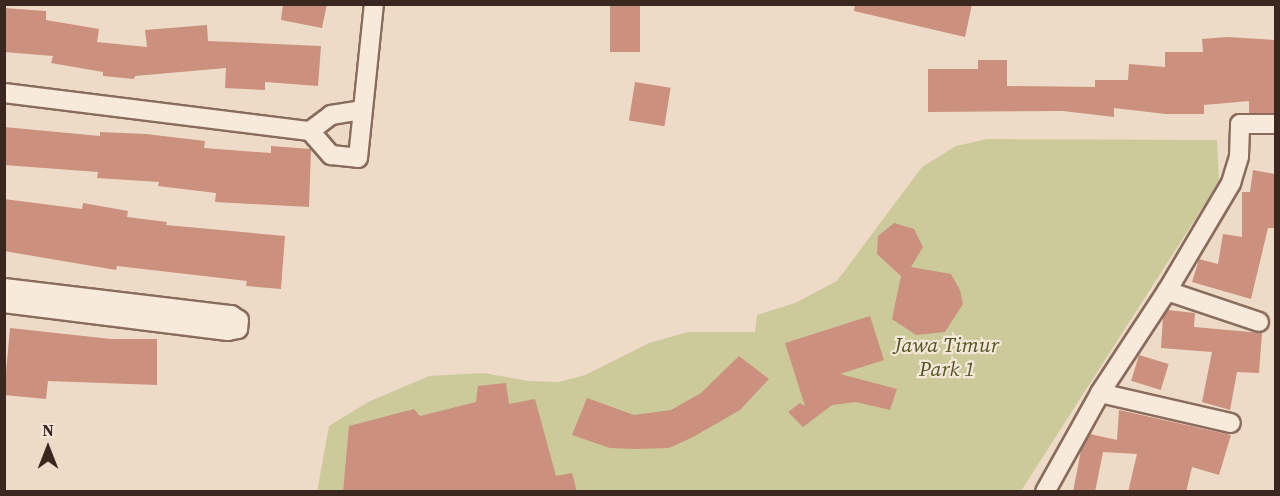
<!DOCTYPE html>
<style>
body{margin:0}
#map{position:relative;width:1280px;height:496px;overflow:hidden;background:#eedbc7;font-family:"Source Serif 4",serif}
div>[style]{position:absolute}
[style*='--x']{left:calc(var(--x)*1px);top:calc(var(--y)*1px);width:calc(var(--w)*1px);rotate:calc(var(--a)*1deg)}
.green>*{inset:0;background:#ccc99b}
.building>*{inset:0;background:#cb907e;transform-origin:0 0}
.roads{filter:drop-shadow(2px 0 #896c5d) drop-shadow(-2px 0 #896c5d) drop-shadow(0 2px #896c5d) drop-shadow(0 -2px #896c5d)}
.minor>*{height:18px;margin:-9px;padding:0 9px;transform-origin:9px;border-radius:9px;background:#f8eada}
span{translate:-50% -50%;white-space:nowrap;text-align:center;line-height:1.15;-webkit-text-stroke:4.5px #f5e7d7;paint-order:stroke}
.park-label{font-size:21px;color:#525627;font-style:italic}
.frame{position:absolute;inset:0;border:6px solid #3a2820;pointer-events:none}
.north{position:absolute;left:18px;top:418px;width:60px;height:60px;-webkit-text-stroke:4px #f5e7d7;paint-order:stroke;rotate:0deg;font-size:16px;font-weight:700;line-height:24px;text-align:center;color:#3a2820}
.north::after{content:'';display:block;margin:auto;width:21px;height:27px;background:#3a2820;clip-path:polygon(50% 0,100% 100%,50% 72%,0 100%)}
</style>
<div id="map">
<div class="green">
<div style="clip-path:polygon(987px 139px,1217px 140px,1219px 182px,1021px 491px,317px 492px,329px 426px,368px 402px,429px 376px,484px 373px,528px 381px,559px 382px,585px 375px,649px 343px,688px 332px,755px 332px,757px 315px,795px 303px,837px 281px,922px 167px,956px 146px)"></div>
</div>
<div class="building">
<div style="clip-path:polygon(283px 4px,327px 4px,322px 28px,281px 20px)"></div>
<div style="left:610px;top:4px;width:30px;height:48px"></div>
<div style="clip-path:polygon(855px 4px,972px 4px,965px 37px,854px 11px)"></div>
<div style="clip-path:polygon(4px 8px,46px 11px,46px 20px,99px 29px,97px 42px,147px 47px,145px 30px,207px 25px,208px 41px,321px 46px,318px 86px,265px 82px,265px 90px,225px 88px,226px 68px,135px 76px,134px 79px,103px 76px,103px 72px,51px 63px,53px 56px,4px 52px)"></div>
<div style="clip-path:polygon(1227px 37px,1275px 40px,1275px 113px,1249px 113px,1249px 101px,1204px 105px,1204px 114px,1166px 114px,1114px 108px,1114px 117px,1063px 111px,928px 112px,928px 69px,978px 69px,978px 60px,1007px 60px,1007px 86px,1095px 87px,1095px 80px,1128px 80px,1129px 64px,1165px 67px,1165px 52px,1203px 52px,1202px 39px)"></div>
<div style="left:635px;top:82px;width:36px;height:39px;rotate:9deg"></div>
<div style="clip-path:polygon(4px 127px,100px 136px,100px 132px,146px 134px,205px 141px,204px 148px,271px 153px,271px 146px,311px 149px,309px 207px,215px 202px,216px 193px,158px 186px,159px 182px,97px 178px,98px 172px,4px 165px)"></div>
<div style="clip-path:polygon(1253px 170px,1275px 174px,1275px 228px,1268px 228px,1251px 299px,1192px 282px,1199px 259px,1218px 264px,1223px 234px,1242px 237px,1242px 192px,1250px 192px)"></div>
<div style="clip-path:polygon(4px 199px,82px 209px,83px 203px,128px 211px,127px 217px,167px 222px,166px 225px,285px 236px,281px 289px,246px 286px,247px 281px,117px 266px,116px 270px,4px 251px)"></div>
<div style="clip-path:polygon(894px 223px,914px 229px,923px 247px,911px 267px,951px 274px,960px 290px,963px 304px,945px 332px,916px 335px,892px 319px,901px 276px,877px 254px,878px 236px)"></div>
<div style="clip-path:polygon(1168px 310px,1195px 313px,1194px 327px,1262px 333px,1259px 373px,1237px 372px,1230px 410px,1202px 402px,1212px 352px,1161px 348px,1163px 317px)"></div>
<div style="clip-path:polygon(870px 316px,884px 360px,840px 374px,897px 389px,890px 410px,856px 402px,832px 405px,803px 427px,788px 412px,800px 403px,805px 406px,785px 343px)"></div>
<div style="clip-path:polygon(10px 328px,111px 339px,157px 339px,157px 385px,48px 381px,46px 399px,4px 395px)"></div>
<div style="left:1139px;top:355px;width:31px;height:27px;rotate:17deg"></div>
<div style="clip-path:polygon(739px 356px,769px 379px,740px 410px,693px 437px,669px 448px,636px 449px,610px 448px,572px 435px,587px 398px,634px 415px,671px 410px,701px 393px)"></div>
<div style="clip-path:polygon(506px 383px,509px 404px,535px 399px,556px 476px,572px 473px,577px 492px,343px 492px,349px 426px,414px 409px,420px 416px,476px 402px,478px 386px)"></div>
<div style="clip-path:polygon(1119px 410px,1231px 435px,1219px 475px,1192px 467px,1186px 492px,1128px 492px,1137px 454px,1103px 452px,1095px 492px,1073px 492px,1081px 450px,1090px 434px,1117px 440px)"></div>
</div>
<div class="roads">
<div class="minor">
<div style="--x:4;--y:93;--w:308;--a:7.1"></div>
<div style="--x:310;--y:131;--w:32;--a:49"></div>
<div style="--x:331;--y:155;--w:27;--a:6"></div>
<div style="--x:358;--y:158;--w:155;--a:-84.1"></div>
<div style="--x:310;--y:131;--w:26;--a:-37"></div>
<div style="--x:331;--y:115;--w:31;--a:-9"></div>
<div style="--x:4;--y:288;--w:229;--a:6.8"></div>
<div style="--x:231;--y:315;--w:9;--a:32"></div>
<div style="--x:239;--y:320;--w:9;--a:96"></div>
<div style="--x:238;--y:329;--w:10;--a:169"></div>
<div style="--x:228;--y:331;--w:226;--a:-172.9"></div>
<div style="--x:1167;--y:291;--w:97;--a:18.6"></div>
<div style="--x:1100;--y:393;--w:134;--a:12.9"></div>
<div style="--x:1045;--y:492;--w:113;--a:-60.9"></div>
<div style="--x:1100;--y:393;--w:122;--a:-56.7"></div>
<div style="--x:1167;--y:291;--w:126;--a:-59.3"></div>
<div style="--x:1231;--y:183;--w:28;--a:-73"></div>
<div style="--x:1239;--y:156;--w:32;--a:-88"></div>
<div style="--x:1240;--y:124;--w:36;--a:0"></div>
</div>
</div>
<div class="park-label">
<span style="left:947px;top:357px">Jawa Timur<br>Park 1</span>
</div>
<div class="frame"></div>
<div class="north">N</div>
</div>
